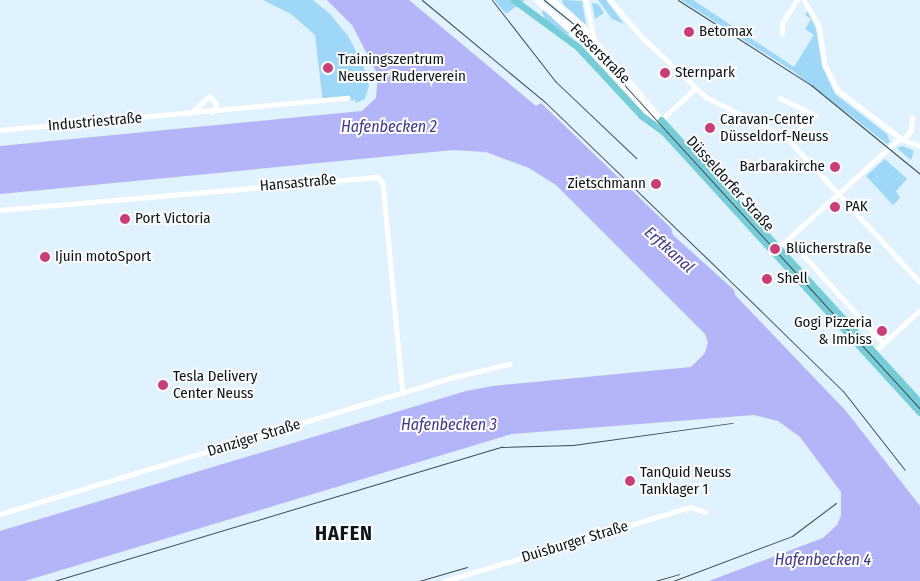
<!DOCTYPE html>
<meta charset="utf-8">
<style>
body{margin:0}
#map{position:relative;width:920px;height:581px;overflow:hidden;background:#dff2fd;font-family:"Fira Sans Condensed",sans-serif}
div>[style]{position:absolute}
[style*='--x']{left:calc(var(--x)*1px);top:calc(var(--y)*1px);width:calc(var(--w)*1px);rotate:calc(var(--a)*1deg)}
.green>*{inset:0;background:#9fd7f7}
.water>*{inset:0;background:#b4b5f8}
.street>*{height:4.5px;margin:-2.25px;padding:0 2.25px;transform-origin:2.25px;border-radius:2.25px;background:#fff}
.secondary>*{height:6px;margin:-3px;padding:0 3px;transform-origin:3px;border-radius:3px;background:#fff}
.primary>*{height:7px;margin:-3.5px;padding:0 3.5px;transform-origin:3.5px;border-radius:3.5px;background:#76cdd7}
.tram>*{height:1px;margin:-0.5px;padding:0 0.5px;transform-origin:0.5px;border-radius:0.5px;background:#3f4b50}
.rail>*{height:1px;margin:-0.5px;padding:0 0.5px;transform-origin:0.5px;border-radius:0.5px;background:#3f4b50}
.dots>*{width:14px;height:14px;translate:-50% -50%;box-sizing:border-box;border:2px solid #fcfcfc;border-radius:50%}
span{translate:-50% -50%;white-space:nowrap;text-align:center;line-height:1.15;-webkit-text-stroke:4px #fcfcfc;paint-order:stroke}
.poi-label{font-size:15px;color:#0c1519}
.left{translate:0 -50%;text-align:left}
.right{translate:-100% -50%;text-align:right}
.street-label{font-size:15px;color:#0c1519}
.water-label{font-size:16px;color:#3f3885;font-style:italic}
.district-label{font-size:20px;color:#0c1519;font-weight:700;letter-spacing:1px}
</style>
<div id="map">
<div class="green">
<div style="clip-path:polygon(263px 0,313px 0,330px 14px,348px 36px,363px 64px,369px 86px,365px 99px,356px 103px,355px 100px,323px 103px,315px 35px,291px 14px)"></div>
<div style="clip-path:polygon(494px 0,525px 0,506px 14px)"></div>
<div style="clip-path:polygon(562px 0,582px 1px,586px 25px,563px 4px)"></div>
<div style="clip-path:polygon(598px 0,606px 0,624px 24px,612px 19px)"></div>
<div style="clip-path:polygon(681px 0,693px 0,794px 67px,814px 35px,805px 29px,811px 19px,805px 15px,808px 11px,816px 29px,822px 66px,835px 94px,887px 134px,890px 142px,887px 144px,794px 72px)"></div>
<div style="clip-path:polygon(592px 3px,598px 4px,604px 13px,595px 19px)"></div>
<div style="clip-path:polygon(544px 8px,570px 33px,568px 35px,546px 20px,542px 13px)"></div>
<div style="clip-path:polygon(903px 146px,914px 151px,911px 160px,897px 148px)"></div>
<div style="clip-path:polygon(885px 159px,907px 179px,896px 191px,900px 198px,893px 205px,866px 176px)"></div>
</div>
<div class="water">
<div style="clip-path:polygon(327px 0,409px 0,536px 106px,541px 103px,671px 228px,673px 235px,734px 290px,735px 295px,846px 411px,920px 506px,920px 581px,709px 581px,823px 538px,837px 525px,841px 516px,841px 492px,800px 437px,778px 421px,754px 415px,512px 434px,25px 581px,0 581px,0 531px,466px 391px,493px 386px,691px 367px,705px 353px,708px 342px,705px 334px,556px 185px,529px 168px,486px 152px,453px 150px,0 194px,0 146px,362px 111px,376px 98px,378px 75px,352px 25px)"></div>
</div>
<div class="street">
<div style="--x:586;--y:0;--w:58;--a:78.1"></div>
<div style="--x:610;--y:0;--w:50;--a:49"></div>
<div style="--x:643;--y:38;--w:86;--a:43.1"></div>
<div style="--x:706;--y:97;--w:91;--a:26.8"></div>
<div style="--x:787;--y:138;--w:196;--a:47.3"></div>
<div style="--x:804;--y:0;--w:30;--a:60"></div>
<div style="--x:819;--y:26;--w:39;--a:81"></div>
<div style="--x:825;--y:65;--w:28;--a:63"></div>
<div style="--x:838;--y:90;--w:82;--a:37.6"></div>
<div style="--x:903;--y:140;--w:18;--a:19"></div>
<div style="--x:565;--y:22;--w:32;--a:32"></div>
<div style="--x:782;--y:34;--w:11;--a:-90"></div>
<div style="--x:782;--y:23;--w:27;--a:-57"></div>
<div style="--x:780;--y:98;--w:39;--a:26"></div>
<div style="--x:815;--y:115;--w:36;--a:136"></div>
<div style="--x:190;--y:114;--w:26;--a:-43"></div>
<div style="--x:209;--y:96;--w:11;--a:45"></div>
<div style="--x:217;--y:104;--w:9;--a:117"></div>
<div style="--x:661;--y:120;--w:47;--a:-42.4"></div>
<div style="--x:0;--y:130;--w:349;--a:-5.3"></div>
<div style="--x:903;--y:140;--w:13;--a:-51"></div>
<div style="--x:911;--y:130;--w:12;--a:-85"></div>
<div style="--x:0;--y:210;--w:379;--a:-5"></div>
<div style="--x:378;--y:177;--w:8;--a:50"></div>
<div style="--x:383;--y:183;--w:211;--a:84.6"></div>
<div style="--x:789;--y:239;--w:140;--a:47.9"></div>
<div style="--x:777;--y:249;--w:166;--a:-42.1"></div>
<div style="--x:873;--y:353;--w:64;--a:-42.5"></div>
<div style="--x:0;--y:514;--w:474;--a:-16.8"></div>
<div style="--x:454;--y:377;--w:57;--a:-13.3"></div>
<div style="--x:445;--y:581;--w:256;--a:-16.8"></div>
<div style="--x:690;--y:507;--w:16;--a:18"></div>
</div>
<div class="secondary">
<div style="--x:537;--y:0;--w:58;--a:42.2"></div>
<div style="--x:580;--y:39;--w:118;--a:47.8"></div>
<div style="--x:552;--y:0;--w:41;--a:41.1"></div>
<div style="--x:583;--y:27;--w:121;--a:50"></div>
</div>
<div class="primary">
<div style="--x:514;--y:0;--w:79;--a:36.3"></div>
<div style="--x:578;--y:47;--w:94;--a:47.2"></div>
<div style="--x:642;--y:116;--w:27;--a:36"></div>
<div style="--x:664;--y:132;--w:379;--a:47.6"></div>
<div style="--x:661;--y:120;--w:384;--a:47.5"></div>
</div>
<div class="tram">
<div style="--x:544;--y:0;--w:48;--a:39"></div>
<div style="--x:581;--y:30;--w:74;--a:51.6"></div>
<div style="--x:627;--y:88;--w:435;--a:47.6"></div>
</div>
<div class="rail">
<div style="--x:422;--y:0;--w:160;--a:39.7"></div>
<div style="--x:545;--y:102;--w:250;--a:44"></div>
<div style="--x:725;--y:276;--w:165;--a:44.3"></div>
<div style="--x:843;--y:391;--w:100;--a:51.9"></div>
<div style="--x:492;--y:0;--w:103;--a:52.1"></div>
<div style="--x:555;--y:81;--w:112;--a:43.5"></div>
<div style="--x:678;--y:0;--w:158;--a:32.6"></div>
<div style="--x:811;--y:85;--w:141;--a:39.2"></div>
<div style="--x:54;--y:581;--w:468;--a:-16.7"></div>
<div style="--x:502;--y:447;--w:71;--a:-1.6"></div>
<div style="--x:573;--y:445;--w:161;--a:-7.9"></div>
<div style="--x:419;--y:581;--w:50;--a:-16.3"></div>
<div style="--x:655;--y:581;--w:25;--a:-16"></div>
<div style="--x:673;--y:581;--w:127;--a:-20.7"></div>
<div style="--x:792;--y:536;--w:55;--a:-36.9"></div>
</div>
<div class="dots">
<div style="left:689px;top:32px;background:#c73e78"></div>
<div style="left:328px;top:68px;background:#c73e78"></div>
<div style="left:665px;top:73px;background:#c73e78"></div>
<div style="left:710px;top:128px;background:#c73e78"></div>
<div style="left:835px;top:167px;background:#c73e78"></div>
<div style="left:656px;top:184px;background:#c73e78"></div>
<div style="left:835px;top:207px;background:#c73e78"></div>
<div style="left:125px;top:219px;background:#c73e78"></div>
<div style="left:775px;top:249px;background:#c73e78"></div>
<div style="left:45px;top:257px;background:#c73e78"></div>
<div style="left:767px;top:279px;background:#c73e78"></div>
<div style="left:882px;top:331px;background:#c73e78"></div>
<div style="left:163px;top:385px;background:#c73e78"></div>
<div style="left:630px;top:481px;background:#c73e78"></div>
</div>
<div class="poi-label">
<span class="left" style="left:699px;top:32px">Betomax</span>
<span class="left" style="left:338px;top:68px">Trainingszentrum<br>Neusser Ruderverein</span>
<span class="left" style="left:675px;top:73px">Sternpark</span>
<span class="left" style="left:720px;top:128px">Caravan-Center<br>Düsseldorf-Neuss</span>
<span class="right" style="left:825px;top:167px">Barbarakirche</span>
<span class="right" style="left:646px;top:184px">Zietschmann</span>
<span class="left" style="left:845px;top:207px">PAK</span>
<span class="left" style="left:135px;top:219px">Port Victoria</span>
<span class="left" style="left:786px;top:249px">Blücherstraße</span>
<span class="left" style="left:55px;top:257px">Ijuin motoSport</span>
<span class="left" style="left:777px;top:279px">Shell</span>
<span class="right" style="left:872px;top:331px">Gogi Pizzeria<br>&amp; Imbiss</span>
<span class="left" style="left:173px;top:385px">Tesla Delivery<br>Center Neuss</span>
<span class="left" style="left:640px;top:481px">TanQuid Neuss<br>Tanklager 1</span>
</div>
<div class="street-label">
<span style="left:600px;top:54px;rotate:45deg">Fesserstraße</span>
<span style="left:95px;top:122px;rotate:-5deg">Industriestraße</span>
<span style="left:298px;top:183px;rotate:-5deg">Hansastraße</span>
<span style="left:730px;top:184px;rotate:48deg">Düsseldorfer Straße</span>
<span style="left:254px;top:438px;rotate:-17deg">Danziger Straße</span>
<span style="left:575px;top:542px;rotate:-17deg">Duisburger Straße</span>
</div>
<div class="water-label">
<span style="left:389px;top:127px">Hafenbecken 2</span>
<span style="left:669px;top:250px;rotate:42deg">Erftkanal</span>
<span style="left:449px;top:425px">Hafenbecken 3</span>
<span style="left:823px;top:560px">Hafenbecken 4</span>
</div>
<div class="district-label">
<span style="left:344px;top:533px">HAFEN</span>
</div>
</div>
